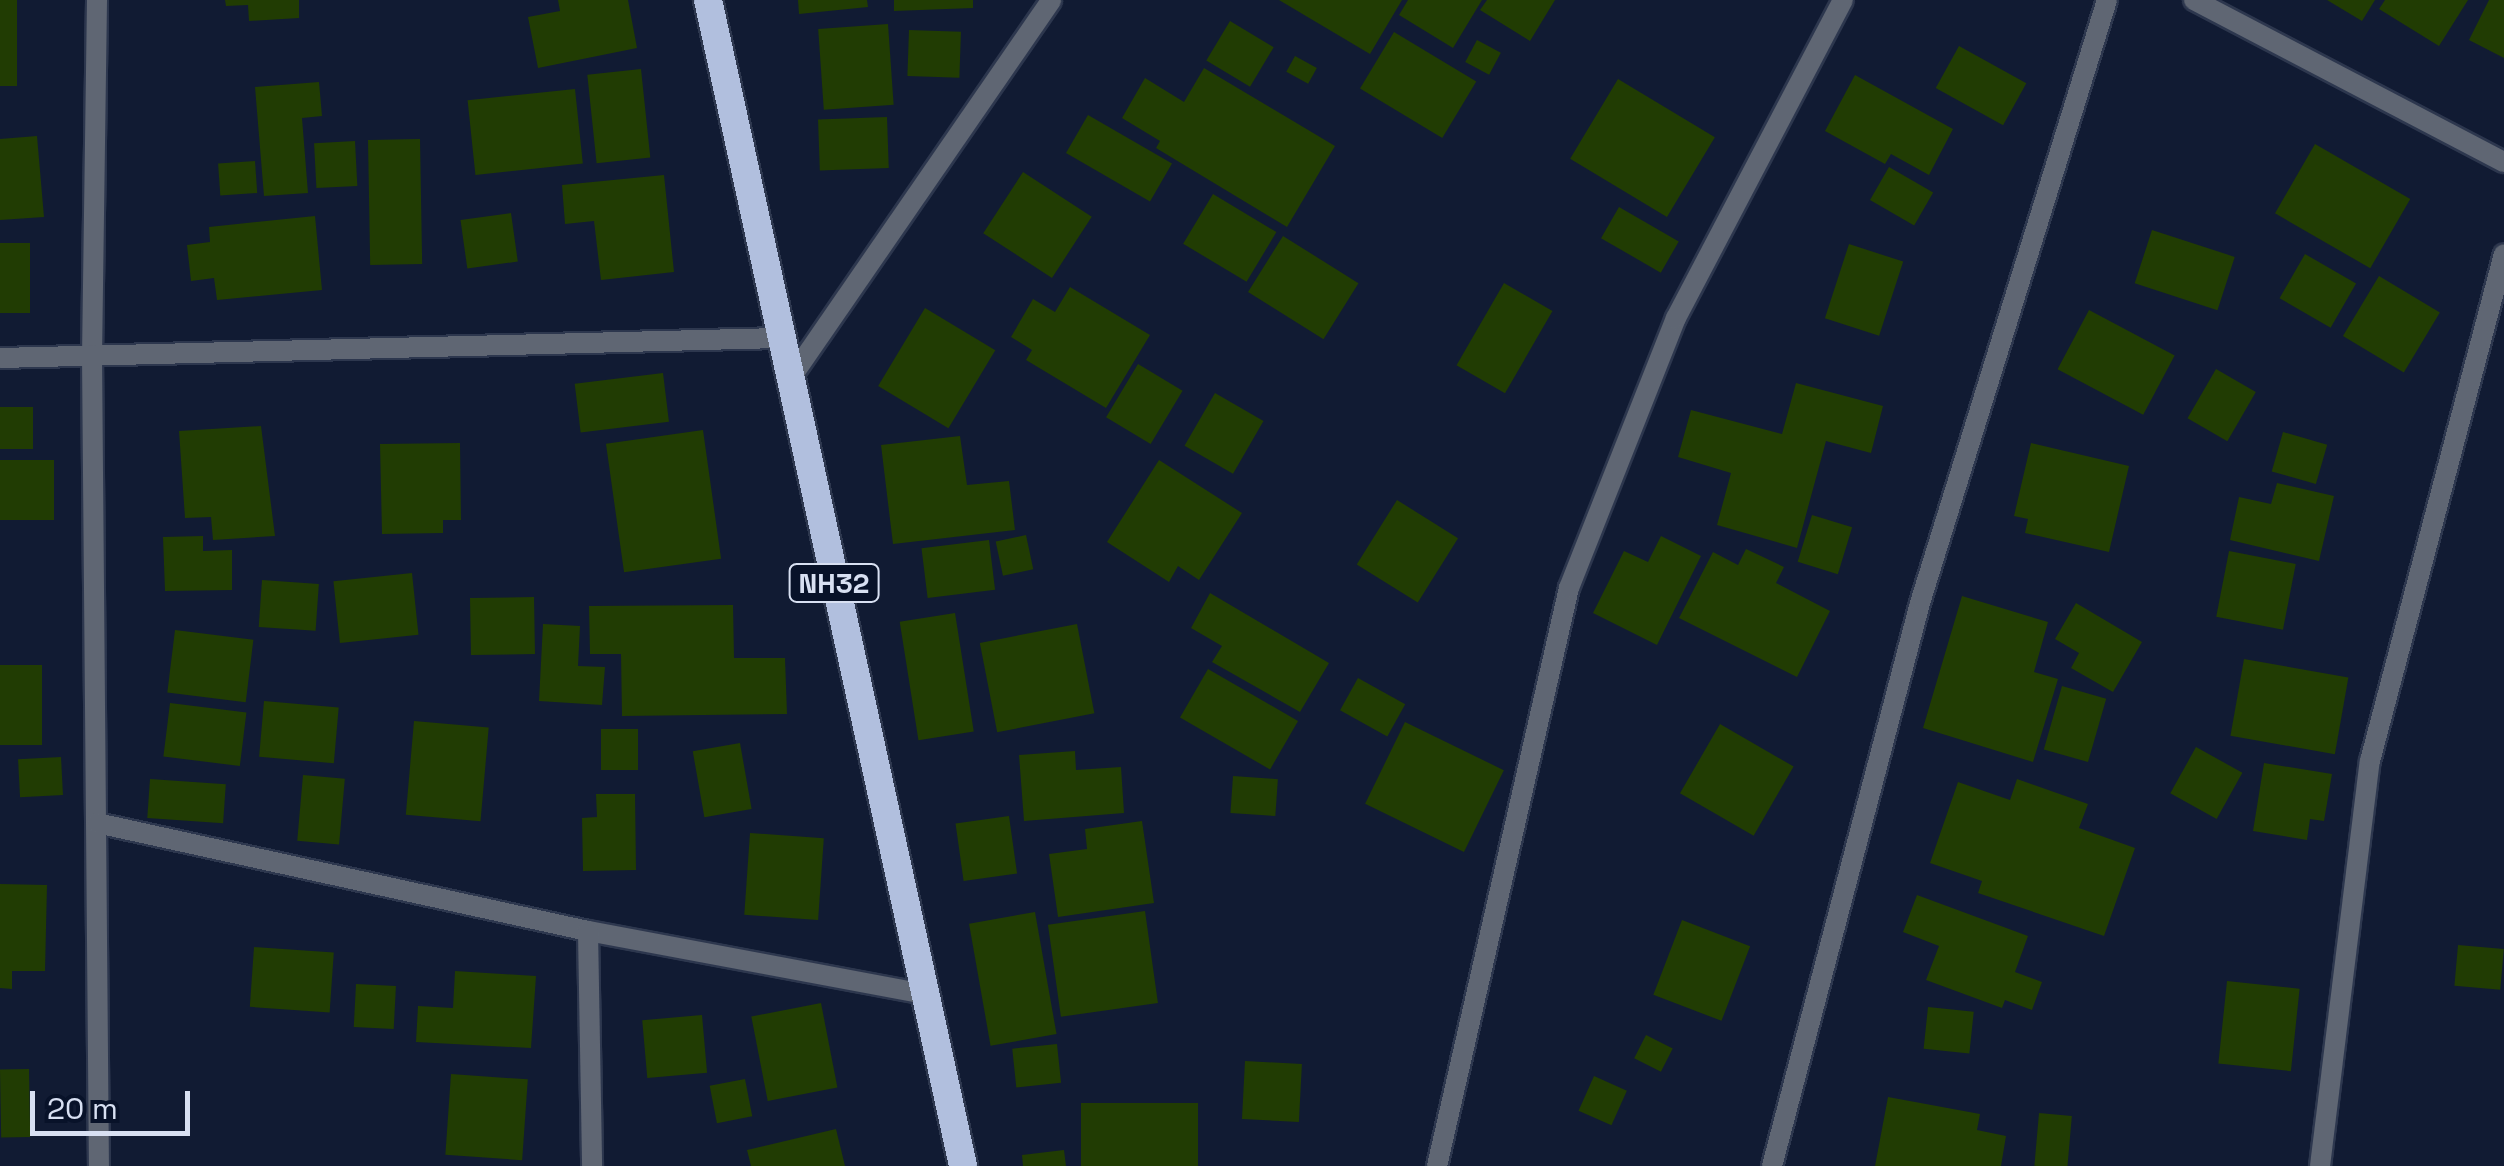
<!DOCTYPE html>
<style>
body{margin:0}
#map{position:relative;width:2504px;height:1166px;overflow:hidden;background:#111b33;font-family:"Space Grotesk",sans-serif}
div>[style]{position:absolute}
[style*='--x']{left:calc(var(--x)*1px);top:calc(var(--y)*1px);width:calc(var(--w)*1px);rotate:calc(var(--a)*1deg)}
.building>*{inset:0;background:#213c03;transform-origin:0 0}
.roads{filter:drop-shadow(2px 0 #2d374e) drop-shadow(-2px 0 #2d374e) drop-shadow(0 2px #2d374e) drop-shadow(0 -2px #2d374e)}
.minor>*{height:20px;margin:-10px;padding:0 10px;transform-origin:10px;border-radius:10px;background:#5f6673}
.trunk>*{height:28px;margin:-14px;padding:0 14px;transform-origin:14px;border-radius:14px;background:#b1bfde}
span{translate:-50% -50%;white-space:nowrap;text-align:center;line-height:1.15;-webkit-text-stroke:10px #081229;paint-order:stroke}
.shield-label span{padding:2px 8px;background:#081229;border:2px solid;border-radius:8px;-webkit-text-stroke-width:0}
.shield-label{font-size:28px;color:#d8e0f2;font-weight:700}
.scale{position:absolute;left:30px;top:1091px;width:160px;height:45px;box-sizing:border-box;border:5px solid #d8e0f2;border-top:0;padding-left:12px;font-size:30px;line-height:35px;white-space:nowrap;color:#d8e0f2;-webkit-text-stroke:8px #081229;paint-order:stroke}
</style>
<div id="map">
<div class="building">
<div style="left:0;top:0;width:17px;height:86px"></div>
<div style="clip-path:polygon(225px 0,299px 0,299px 18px,249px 21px,248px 5px,226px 6px)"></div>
<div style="clip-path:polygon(558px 0,628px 0,637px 48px,538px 68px,528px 17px,560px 11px)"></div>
<div style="clip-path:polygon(798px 0,867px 0,868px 7px,799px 14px)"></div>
<div style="clip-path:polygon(894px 0,973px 0,973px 8px,894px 11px)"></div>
<div style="clip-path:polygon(1279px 0,1402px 0,1370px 54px)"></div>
<div style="clip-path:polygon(1408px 0,1482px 0,1453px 48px,1399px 15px)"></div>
<div style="clip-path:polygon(1487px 0,1555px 0,1530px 41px,1480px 10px)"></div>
<div style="clip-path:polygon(2327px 0,2375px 0,2362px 21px)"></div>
<div style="clip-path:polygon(2385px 0,2468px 0,2439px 46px,2379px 9px)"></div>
<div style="clip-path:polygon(2489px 0,2504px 0,2504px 58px,2469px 40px)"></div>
<div style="left:1230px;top:21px;width:51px;height:46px;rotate:31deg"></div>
<div style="left:888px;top:24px;width:81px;height:70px;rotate:86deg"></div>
<div style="left:909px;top:30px;width:52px;height:46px;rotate:2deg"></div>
<div style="left:1394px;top:32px;width:96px;height:66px;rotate:31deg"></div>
<div style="left:1477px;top:40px;width:27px;height:25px;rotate:28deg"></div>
<div style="left:1959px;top:46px;width:77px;height:48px;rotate:29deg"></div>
<div style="left:1295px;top:56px;width:25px;height:18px;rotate:29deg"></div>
<div style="clip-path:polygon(1204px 68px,1335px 146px,1287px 227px,1156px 148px,1160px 141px,1122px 118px,1145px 78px,1184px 102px)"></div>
<div style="left:641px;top:69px;width:89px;height:54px;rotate:84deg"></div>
<div style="clip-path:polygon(1855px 75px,1953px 129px,1929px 175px,1891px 154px,1885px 164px,1825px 131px)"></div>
<div style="left:1618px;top:79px;width:113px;height:93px;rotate:31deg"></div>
<div style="clip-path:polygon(319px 82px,322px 116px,302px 118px,308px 193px,264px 196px,255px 87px)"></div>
<div style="left:575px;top:89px;width:75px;height:108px;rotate:84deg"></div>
<div style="left:1088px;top:115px;width:97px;height:44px;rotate:30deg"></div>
<div style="left:887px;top:117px;width:51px;height:69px;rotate:88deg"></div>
<div style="clip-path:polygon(37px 136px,44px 217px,0 220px,0 139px)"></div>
<div style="left:420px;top:139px;width:125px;height:52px;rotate:89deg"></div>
<div style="left:355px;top:141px;width:45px;height:41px;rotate:87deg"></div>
<div style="left:2315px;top:144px;width:110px;height:80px;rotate:30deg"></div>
<div style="left:255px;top:161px;width:32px;height:37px;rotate:86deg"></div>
<div style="left:1889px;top:167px;width:51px;height:38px;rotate:30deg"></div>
<div style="left:1023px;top:172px;width:82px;height:73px;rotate:33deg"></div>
<div style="clip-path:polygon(664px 175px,674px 272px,601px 280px,594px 221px,565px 224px,562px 185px)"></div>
<div style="left:1213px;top:194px;width:74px;height:58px;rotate:31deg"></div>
<div style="left:1619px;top:207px;width:69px;height:36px;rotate:30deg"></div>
<div style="left:511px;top:213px;width:49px;height:51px;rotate:82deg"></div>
<div style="clip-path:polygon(315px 216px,322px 290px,217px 300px,214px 278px,191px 281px,187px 245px,210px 242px,209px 227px)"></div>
<div style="left:2152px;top:230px;width:87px;height:56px;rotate:18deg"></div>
<div style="left:1283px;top:236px;width:89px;height:66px;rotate:32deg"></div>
<div style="left:0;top:243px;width:30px;height:70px"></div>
<div style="left:1849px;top:244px;width:57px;height:78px;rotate:18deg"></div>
<div style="left:2305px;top:254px;width:59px;height:51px;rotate:30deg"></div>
<div style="left:2379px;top:276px;width:71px;height:70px;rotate:31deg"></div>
<div style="left:1504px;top:283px;width:56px;height:95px;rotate:30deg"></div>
<div style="clip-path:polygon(1070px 287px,1150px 335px,1106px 408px,1026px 360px,1032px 350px,1011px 337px,1033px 299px,1055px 312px)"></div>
<div style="left:925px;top:308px;width:82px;height:91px;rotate:31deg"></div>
<div style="left:2089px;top:310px;width:97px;height:67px;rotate:28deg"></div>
<div style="left:1138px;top:364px;width:52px;height:62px;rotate:31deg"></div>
<div style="left:2216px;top:369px;width:46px;height:57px;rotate:30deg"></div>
<div style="left:663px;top:373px;width:49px;height:89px;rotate:83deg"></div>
<div style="clip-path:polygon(1796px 383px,1883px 406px,1871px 453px,1826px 441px,1797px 548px,1717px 525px,1731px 473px,1678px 457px,1691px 410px,1782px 434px)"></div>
<div style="left:1215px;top:393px;width:56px;height:61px;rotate:30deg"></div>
<div style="left:0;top:407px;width:33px;height:42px"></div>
<div style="clip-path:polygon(261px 426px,275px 536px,213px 540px,211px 517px,185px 518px,179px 431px)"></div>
<div style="left:703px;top:430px;width:130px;height:98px;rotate:82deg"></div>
<div style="left:2283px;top:432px;width:46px;height:41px;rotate:16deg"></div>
<div style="clip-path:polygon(960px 436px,967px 485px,1009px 481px,1015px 530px,893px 544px,881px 445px)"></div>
<div style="clip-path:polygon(460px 443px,461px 520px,443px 520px,443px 533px,382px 534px,380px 444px)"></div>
<div style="clip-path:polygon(2031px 443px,2129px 466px,2109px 552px,2025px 533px,2028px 519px,2014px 516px)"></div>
<div style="left:0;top:460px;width:54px;height:60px"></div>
<div style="clip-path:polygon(1159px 460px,1242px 513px,1199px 580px,1178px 566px,1169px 582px,1107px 542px)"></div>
<div style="clip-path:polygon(2277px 483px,2334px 496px,2319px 561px,2230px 540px,2239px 497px,2271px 504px)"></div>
<div style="left:1397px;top:500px;width:72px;height:76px;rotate:32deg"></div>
<div style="left:1812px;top:515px;width:42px;height:49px;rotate:17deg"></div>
<div style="left:1026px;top:535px;width:35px;height:31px;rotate:78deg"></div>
<div style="clip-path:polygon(203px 536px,203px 551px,232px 550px,232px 590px,165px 591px,163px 537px)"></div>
<div style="clip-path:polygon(1661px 536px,1701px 556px,1657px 645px,1593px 613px,1624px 551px,1648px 562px)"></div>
<div style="left:989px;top:540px;width:50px;height:68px;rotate:83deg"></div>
<div style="clip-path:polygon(1746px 549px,1784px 567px,1776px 583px,1830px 611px,1797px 677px,1679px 618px,1713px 552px,1738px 565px)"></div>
<div style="left:2229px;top:551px;width:68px;height:67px;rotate:11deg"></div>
<div style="left:412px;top:573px;width:62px;height:79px;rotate:84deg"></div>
<div style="left:262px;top:580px;width:57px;height:47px;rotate:4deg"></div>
<div style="clip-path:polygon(1210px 593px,1329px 663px,1300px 712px,1212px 662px,1222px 646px,1191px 628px)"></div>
<div style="clip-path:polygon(1962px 596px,2048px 622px,2034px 672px,2058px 679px,2033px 762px,1923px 728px)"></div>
<div style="left:534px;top:597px;width:57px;height:64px;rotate:89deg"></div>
<div style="clip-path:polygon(2076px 603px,2142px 642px,2113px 692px,2071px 668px,2079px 653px,2055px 639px)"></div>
<div style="clip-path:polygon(733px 605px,734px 658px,785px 658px,787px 714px,622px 716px,621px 654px,590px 654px,589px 606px)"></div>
<div style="left:955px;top:613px;width:120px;height:56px;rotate:81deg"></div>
<div style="clip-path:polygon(543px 624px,580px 626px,578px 666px,605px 667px,602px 705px,539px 701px)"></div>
<div style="left:1077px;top:624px;width:91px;height:99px;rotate:79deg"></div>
<div style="left:175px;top:630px;width:79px;height:63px;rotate:7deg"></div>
<div style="left:2244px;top:659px;width:106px;height:78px;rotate:10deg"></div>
<div style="left:0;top:665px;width:42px;height:80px"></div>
<div style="left:1208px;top:669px;width:104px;height:56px;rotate:30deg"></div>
<div style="left:1358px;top:678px;width:54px;height:37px;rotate:29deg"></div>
<div style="left:2062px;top:686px;width:46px;height:66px;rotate:16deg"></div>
<div style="left:264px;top:701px;width:75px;height:56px;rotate:5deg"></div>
<div style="left:170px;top:703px;width:77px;height:54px;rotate:7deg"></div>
<div style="left:414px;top:721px;width:75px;height:94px;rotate:5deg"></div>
<div style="left:1405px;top:722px;width:110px;height:91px;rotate:26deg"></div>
<div style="left:1720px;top:724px;width:85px;height:80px;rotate:30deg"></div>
<div style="left:601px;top:729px;width:37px;height:41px"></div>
<div style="left:740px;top:743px;width:67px;height:48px;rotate:80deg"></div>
<div style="left:2196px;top:747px;width:53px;height:53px;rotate:29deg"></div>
<div style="clip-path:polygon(1075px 751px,1076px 770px,1121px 767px,1124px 813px,1024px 821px,1019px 755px)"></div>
<div style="left:61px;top:757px;width:38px;height:43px;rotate:87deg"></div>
<div style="clip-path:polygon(2264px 763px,2332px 774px,2324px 821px,2310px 819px,2307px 840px,2253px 831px)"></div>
<div style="left:303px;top:775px;width:42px;height:66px;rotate:5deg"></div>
<div style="left:1233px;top:776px;width:45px;height:37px;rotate:4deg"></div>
<div style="left:150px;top:779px;width:76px;height:39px;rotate:4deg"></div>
<div style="clip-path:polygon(2017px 779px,2088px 804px,2079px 828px,2135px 848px,2104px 936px,1978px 893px,1982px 881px,1930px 863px,1958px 782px,2010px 800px)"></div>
<div style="clip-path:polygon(596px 794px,635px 794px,636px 870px,583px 871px,582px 818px,597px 817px)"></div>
<div style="left:1009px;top:816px;width:58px;height:54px;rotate:82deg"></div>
<div style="clip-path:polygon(1142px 821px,1154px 903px,1058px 917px,1049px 854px,1087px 849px,1085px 829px)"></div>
<div style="left:750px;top:833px;width:74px;height:82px;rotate:4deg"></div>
<div style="clip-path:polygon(0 884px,47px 885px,45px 971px,12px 971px,12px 989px,0 988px)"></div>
<div style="clip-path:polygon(1917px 895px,2028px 936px,2015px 972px,2042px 982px,2032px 1010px,2005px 1000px,2002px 1008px,1926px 980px,1939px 946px,1903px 932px)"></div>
<div style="left:1145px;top:911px;width:93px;height:98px;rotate:82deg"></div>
<div style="left:1035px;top:912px;width:124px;height:67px;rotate:80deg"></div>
<div style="left:1682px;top:920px;width:73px;height:80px;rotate:21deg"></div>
<div style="left:2458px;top:945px;width:46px;height:41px;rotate:5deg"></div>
<div style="left:254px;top:947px;width:80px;height:60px;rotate:4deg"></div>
<div style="clip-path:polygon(455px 971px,536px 976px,531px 1048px,416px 1042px,418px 1006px,453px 1008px)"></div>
<div style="left:2227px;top:981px;width:73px;height:83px;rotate:6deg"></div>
<div style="left:356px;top:984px;width:40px;height:43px;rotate:3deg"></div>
<div style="left:821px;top:1003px;width:86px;height:71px;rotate:79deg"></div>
<div style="left:1928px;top:1007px;width:46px;height:42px;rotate:6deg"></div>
<div style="left:702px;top:1015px;width:58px;height:60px;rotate:85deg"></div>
<div style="left:1646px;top:1035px;width:30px;height:26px;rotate:27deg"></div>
<div style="left:1057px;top:1044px;width:39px;height:45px;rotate:84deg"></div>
<div style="left:1245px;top:1061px;width:57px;height:58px;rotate:3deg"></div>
<div style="left:29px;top:1069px;width:68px;height:29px;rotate:89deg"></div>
<div style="left:451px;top:1074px;width:77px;height:81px;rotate:4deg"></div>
<div style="left:1594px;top:1076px;width:36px;height:38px;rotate:24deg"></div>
<div style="left:745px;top:1079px;width:38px;height:36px;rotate:79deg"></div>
<div style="clip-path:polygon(1888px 1097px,1980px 1114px,1977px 1130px,2006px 1136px,2001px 1166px,1875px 1166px)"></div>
<div style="left:1081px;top:1103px;width:117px;height:63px"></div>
<div style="left:2039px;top:1113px;width:33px;height:53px;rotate:5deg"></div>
<div style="clip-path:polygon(836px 1129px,845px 1166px,751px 1166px,747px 1150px)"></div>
<div style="clip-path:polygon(1064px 1150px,1066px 1166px,1023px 1166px,1022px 1155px)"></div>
</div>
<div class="roads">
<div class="minor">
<div style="--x:97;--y:0;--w:355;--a:90.8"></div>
<div style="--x:92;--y:355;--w:811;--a:89.51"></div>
<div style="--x:2194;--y:0;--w:350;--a:27.6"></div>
<div style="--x:0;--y:358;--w:781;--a:-1.47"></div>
<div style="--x:790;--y:379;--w:460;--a:-55.4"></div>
<div style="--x:97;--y:823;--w:503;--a:12.41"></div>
<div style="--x:588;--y:931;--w:342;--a:10.6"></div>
<div style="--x:588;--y:931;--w:235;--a:89"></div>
<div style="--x:1437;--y:1166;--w:593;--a:-77.14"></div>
<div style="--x:1569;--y:588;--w:290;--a:-68.4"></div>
<div style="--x:1676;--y:318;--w:359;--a:-62.3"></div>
<div style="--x:1772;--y:1166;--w:582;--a:-75.27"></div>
<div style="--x:1920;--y:603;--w:631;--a:-72.77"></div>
<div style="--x:2320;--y:1166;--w:408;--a:-83"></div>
<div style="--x:2370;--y:761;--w:524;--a:-75.2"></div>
</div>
<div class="trunk">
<div style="--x:708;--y:0;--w:1194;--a:77.66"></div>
</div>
</div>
<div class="shield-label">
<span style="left:834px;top:583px">NH32</span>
</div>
<div class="scale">20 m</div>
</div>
